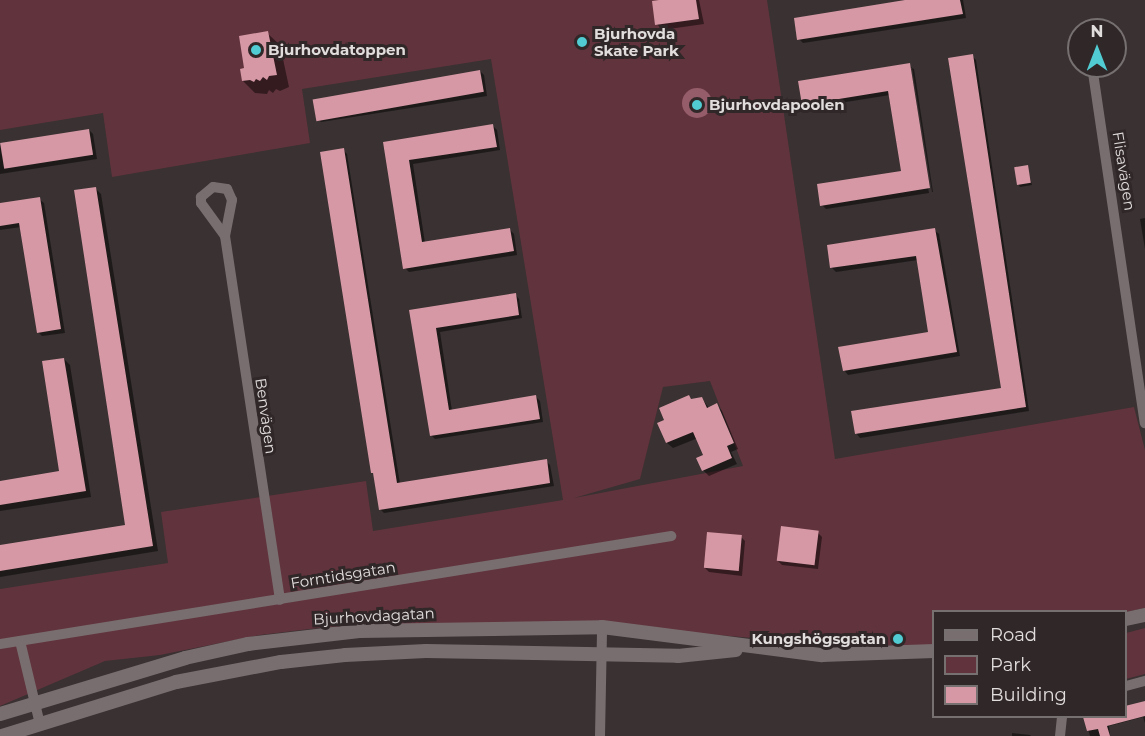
<!DOCTYPE html>
<meta charset="utf-8">
<style>
body{margin:0}
#map{position:relative;width:1145px;height:736px;overflow:hidden;background:#393132;font-family:Montserrat,sans-serif}
div>[style]{position:absolute}
[style*='--x']{left:calc(var(--x)*1px);top:calc(var(--y)*1px);width:calc(var(--w)*1px);rotate:calc(var(--a)*1deg)}
.green>*{inset:0;background:#61333d}
.water>*{inset:0;background:#955d69}
.round{border-radius:50%}
.shadow>*{inset:0;background:#0007}
.building>*{inset:0;background:#d598a4;transform-origin:0 0}
.street>*{height:10px;margin:-5px;padding:0 5px;transform-origin:5px;border-radius:5px;background:#786e70}
.secondary>*{height:14px;margin:-7px;padding:0 7px;transform-origin:7px;border-radius:7px;background:#786e70}
.dots>*{width:16px;height:16px;translate:-50% -50%;box-sizing:border-box;border:3px solid #2f2728;border-radius:50%}
span{translate:-50% -50%;white-space:nowrap;text-align:center;line-height:1.15;-webkit-text-stroke:6px #2f2728;paint-order:stroke}
.poi-label{font-size:15px;color:#e2dddd;font-weight:700}
.left{translate:0 -50%;text-align:left}
.right{translate:-100% -50%;text-align:right}
.street-label{font-size:15px;color:#e2dddd}
.legend{position:absolute;left:932px;top:610px;width:195px;height:108px;box-sizing:border-box;background:#2f2728;border:2px solid #777070;margin:0;padding:8px 10px;list-style:none;font-size:18px;color:#e2dddd}
.legend li{display:flex;align-items:center;gap:12px;height:30px}
.legend b{width:30px;border:2px solid #777070}
.north{position:absolute;left:1067px;top:18px;width:60px;height:60px;box-sizing:border-box;background:#2f2728;border:2px solid #777070;border-radius:50%;rotate:0deg;font-size:16px;font-weight:700;line-height:24px;text-align:center;color:#e2dddd}
.north::after{content:'';display:block;margin:auto;width:21px;height:27px;background:#51ccd2;clip-path:polygon(50% 0,100% 100%,50% 72%,0 100%)}
</style>
<div id="map">
<div class="green">
<div style="clip-path:polygon(evenodd,0 0,767px 0,835px 459px,1134px 407px,1145px 450px,1145px 608px,1126px 612px,934px 612px,933px 644px,915px 647px,765px 639px,602px 625px,445px 623px,318px 628px,260px 635px,160px 655px,105px 661px,0 706px,0 589px,168px 563px,161px 512px,366px 481px,373px 531px,563px 500px,491px 59px,302px 89px,310px 143px,112px 177px,103px 113px,0 130px,0 0,710px 381px,743px 466px,574px 498px,640px 479px,663px 387px,710px 381px)"></div>
<div style="clip-path:polygon(1145px 628px,1145px 674px,1126px 679px,1126px 633px)"></div>
</div>
<div class="water">
<div class="round" style="left:682px;top:88px;width:30px;height:30px"></div>
</div>
<div class="shadow">
<div style="clip-path:polygon(670px 0,699px 0,704px 24px,662px 30px,657px 24px)"></div>
<div style="clip-path:polygon(915px 0,963px 0,966px 18px,803px 43px,799px 39px)"></div>
<div style="clip-path:polygon(267px 33px,280px 45px,289px 87px,280px 91px,276px 89px,273px 93px,269px 90px,267px 94px,255px 93px,243px 81px,246px 70px)"></div>
<div style="clip-path:polygon(972px 56px,976px 60px,1029px 411px,860px 438px,856px 433px,1003px 389px)"></div>
<div style="clip-path:polygon(909px 65px,912px 68px,909px 68px,929px 193px,826px 209px,822px 205px,903px 172px,890px 95px,808px 108px,803px 104px)"></div>
<div style="clip-path:polygon(912px 68px,914px 69px,933px 192px,932px 192px)"></div>
<div style="clip-path:polygon(480px 71px,484px 75px,487px 96px,321px 122px,317px 118px)"></div>
<div style="clip-path:polygon(493px 126px,497px 130px,500px 150px,413px 164px,425px 243px,510px 230px,514px 234px,517px 255px,409px 272px,405px 268px,385px 143px)"></div>
<div style="clip-path:polygon(89px 130px,93px 134px,97px 159px,0 174px,0 145px)"></div>
<div style="clip-path:polygon(343px 150px,347px 154px,400px 484px,546px 461px,550px 465px,554px 486px,384px 513px,380px 509px,375px 476px,372px 472px)"></div>
<div style="clip-path:polygon(1027px 166px,1032px 185px,1020px 187px,1018px 184px)"></div>
<div style="clip-path:polygon(95px 188px,101px 194px,158px 551px,0 577px,0 547px,127px 526px)"></div>
<div style="clip-path:polygon(39px 199px,44px 203px,65px 333px,42px 336px,38px 332px,21px 227px,0 230px,0 205px)"></div>
<div style="clip-path:polygon(1145px 218px,1145px 249px,1140px 219px)"></div>
<div style="clip-path:polygon(934px 230px,939px 234px,960px 356px,848px 375px,844px 370px,929px 333px,918px 260px,836px 272px,832px 268px,829px 247px)"></div>
<div style="clip-path:polygon(515px 294px,519px 299px,522px 318px,440px 332px,452px 411px,536px 397px,540px 401px,543px 422px,435px 439px,431px 435px,411px 311px)"></div>
<div style="clip-path:polygon(64px 359px,70px 365px,91px 497px,0 511px,0 482px,61px 472px)"></div>
<div style="clip-path:polygon(702px 399px,709px 408px,717px 405px,722px 411px,738px 449px,731px 452px,737px 464px,709px 476px,703px 470px,705px 455px,698px 438px,673px 448px,667px 443px,692px 401px)"></div>
<div style="clip-path:polygon(818px 533px,822px 537px,818px 569px,782px 565px,778px 561px)"></div>
<div style="clip-path:polygon(741px 537px,745px 541px,742px 576px,709px 572px,705px 568px)"></div>
<div style="clip-path:polygon(1145px 703px,1145px 723px,1143px 717px,1109px 726px,1110px 736px,1090px 736px,1085px 718px,1126px 716px)"></div>
<div style="clip-path:polygon(1012px 733px,1030px 735px,1031px 736px,1012px 736px)"></div>
</div>
<div class="building">
<div style="clip-path:polygon(659px 0,696px 0,699px 19px,655px 25px,652px 1px)"></div>
<div style="clip-path:polygon(905px 0,960px 0,963px 14px,797px 40px,794px 18px)"></div>
<div style="clip-path:polygon(268px 31px,277px 75px,269px 76px,267px 80px,263px 77px,260px 81px,256px 79px,254px 82px,250px 80px,242px 81px,240px 69px,244px 68px,239px 36px)"></div>
<div style="clip-path:polygon(973px 54px,1026px 407px,855px 434px,851px 411px,1001px 388px,948px 58px)"></div>
<div style="clip-path:polygon(910px 63px,930px 188px,820px 206px,817px 184px,901px 171px,888px 91px,802px 105px,798px 81px)"></div>
<div style="left:480px;top:70px;width:22px;height:170px;rotate:80deg"></div>
<div style="clip-path:polygon(493px 124px,497px 147px,409px 160px,422px 242px,510px 228px,514px 251px,403px 269px,383px 142px)"></div>
<div style="left:89px;top:129px;width:26px;height:90px;rotate:81deg"></div>
<div style="clip-path:polygon(344px 148px,397px 483px,547px 459px,550px 483px,379px 510px,373px 473px,371px 473px,320px 152px)"></div>
<div style="left:1028px;top:165px;width:18px;height:14px;rotate:81deg"></div>
<div style="clip-path:polygon(96px 187px,153px 546px,0 571px,0 545px,125px 525px,74px 190px)"></div>
<div style="clip-path:polygon(40px 197px,61px 329px,37px 333px,19px 223px,0 226px,0 203px)"></div>
<div style="clip-path:polygon(935px 228px,957px 352px,843px 371px,838px 347px,928px 332px,916px 256px,830px 268px,827px 245px)"></div>
<div style="clip-path:polygon(516px 293px,519px 315px,436px 328px,449px 410px,536px 395px,540px 419px,430px 436px,409px 310px)"></div>
<div style="clip-path:polygon(64px 358px,86px 491px,0 505px,0 481px,59px 471px,42px 361px)"></div>
<div style="clip-path:polygon(689px 395px,691px 399px,702px 397px,707px 408px,717px 403px,734px 443px,727px 446px,732px 458px,702px 471px,696px 458px,703px 455px,693px 432px,666px 443px,657px 423px,664px 420px,659px 408px)"></div>
<div style="left:781px;top:526px;width:38px;height:35px;rotate:7deg"></div>
<div style="left:707px;top:532px;width:35px;height:36px;rotate:5deg"></div>
<div style="clip-path:polygon(1145px 701px,1145px 716px,1107px 726px,1110px 736px,1100px 736px,1098px 729px,1087px 731px,1083px 717px,1125px 717px,1125px 706px)"></div>
</div>
<div class="street">
<div style="--x:1092;--y:66;--w:361;--a:81.6"></div>
<div style="--x:225;--y:236;--w:37;--a:-79"></div>
<div style="--x:232;--y:200;--w:12;--a:-114"></div>
<div style="--x:227;--y:189;--w:14;--a:-172"></div>
<div style="--x:213;--y:187;--w:16;--a:140"></div>
<div style="--x:201;--y:197;--w:6;--a:90"></div>
<div style="--x:201;--y:203;--w:41;--a:54"></div>
<div style="--x:225;--y:236;--w:368;--a:81.4"></div>
<div style="--x:20;--y:641;--w:85;--a:76.5"></div>
<div style="--x:0;--y:644;--w:680;--a:-9.14"></div>
<div style="--x:1126;--y:686;--w:20;--a:-15"></div>
<div style="--x:600;--y:736;--w:109;--a:-88.9"></div>
<div style="--x:1060;--y:736;--w:20;--a:-84"></div>
</div>
<div class="secondary">
<div style="--x:1126;--y:619;--w:19;--a:-12"></div>
<div style="--x:0;--y:714;--w:193;--a:-16.8"></div>
<div style="--x:185;--y:658;--w:65;--a:-12.5"></div>
<div style="--x:248;--y:644;--w:112;--a:-6.7"></div>
<div style="--x:359;--y:631;--w:243;--a:-0.9"></div>
<div style="--x:602;--y:627;--w:222;--a:7.3"></div>
<div style="--x:822;--y:655;--w:112;--a:-2"></div>
<div style="--x:2;--y:736;--w:182;--a:-17.2"></div>
<div style="--x:176;--y:682;--w:107;--a:-10.8"></div>
<div style="--x:281;--y:662;--w:64;--a:-6.2"></div>
<div style="--x:345;--y:655;--w:81;--a:-2.8"></div>
<div style="--x:426;--y:651;--w:252;--a:1.1"></div>
<div style="--x:678;--y:656;--w:58;--a:-5.9"></div>
</div>
<div class="dots">
<div style="left:582px;top:42px;background:#51ccd2"></div>
<div style="left:256px;top:50px;background:#51ccd2"></div>
<div style="left:697px;top:105px;background:#51ccd2"></div>
<div style="left:898px;top:639px;background:#51ccd2"></div>
</div>
<div class="poi-label">
<span class="left" style="left:594px;top:42px">Bjurhovda<br>Skate Park</span>
<span class="left" style="left:268px;top:50px">Bjurhovdatoppen</span>
<span class="left" style="left:709px;top:105px">Bjurhovdapoolen</span>
<span class="right" style="left:886px;top:639px">Kungshögsgatan</span>
</div>
<div class="street-label">
<span style="left:1124px;top:171px;rotate:81deg">Flisavägen</span>
<span style="left:266px;top:416px;rotate:82deg">Benvägen</span>
<span style="left:343px;top:575px;rotate:-9deg">Forntidsgatan</span>
<span style="left:374px;top:616px;rotate:-3deg">Bjurhovdagatan</span>
</div>
<ul class="legend">
<li><b style="height:8px;background:#786e70"></b>Road</li>
<li><b style="height:16px;background:#61333d"></b>Park</li>
<li><b style="height:16px;background:#d598a4"></b>Building</li>
</ul>
<div class="north">N</div>
</div>
